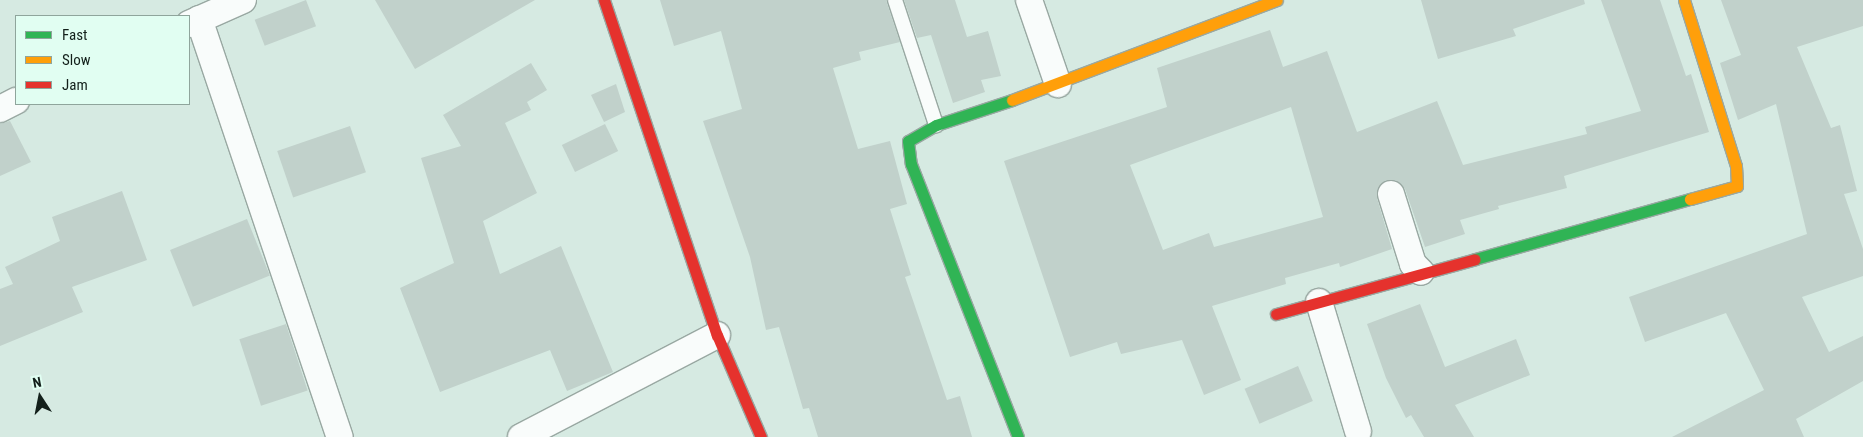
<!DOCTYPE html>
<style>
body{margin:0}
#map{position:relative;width:1863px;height:437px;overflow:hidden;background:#d6eae2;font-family:"Roboto Condensed",sans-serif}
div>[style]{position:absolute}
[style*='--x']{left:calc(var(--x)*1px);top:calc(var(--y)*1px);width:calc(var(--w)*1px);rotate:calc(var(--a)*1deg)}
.building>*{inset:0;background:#c1d1cb;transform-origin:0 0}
.roads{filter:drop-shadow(1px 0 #99a8a2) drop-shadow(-1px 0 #99a8a2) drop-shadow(0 1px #99a8a2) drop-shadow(0 -1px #99a8a2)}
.lane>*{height:14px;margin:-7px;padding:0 7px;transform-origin:7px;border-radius:7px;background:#f9fcfb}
.street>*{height:26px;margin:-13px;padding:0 13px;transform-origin:13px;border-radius:13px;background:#f9fcfb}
.fast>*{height:11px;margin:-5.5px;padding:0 5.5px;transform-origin:5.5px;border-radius:5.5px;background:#30b455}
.slow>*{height:11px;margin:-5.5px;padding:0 5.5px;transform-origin:5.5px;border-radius:5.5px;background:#ff9f0a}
.jam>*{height:11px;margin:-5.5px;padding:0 5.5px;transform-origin:5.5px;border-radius:5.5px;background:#e5322d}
span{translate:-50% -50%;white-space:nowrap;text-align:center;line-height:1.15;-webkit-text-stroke:5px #e1fef2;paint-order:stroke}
.legend{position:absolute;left:15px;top:15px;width:175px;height:90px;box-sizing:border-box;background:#e1fef2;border:1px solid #8fa59c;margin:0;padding:6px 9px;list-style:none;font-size:15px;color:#13201b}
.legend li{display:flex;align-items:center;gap:10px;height:25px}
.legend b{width:25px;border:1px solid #8fa59c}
.north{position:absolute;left:15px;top:372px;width:50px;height:50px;-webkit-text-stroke:4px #e1fef2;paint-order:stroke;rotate:349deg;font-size:14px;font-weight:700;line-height:20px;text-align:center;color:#13201b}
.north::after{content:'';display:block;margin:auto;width:18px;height:22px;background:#13201b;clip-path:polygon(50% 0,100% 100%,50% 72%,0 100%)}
</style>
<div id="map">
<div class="building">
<div style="left:306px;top:0;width:28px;height:55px;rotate:69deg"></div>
<div style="clip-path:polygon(375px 0,535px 0,415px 69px)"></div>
<div style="clip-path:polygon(660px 0,886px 0,900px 42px,859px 52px,861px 60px,833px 68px,858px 149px,890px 141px,907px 204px,890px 209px,911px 275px,905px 277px,947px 400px,960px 396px,972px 437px,818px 437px,809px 408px,803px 409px,779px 327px,766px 330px,750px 257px,703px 121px,742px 109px,721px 31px,674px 46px)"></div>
<div style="clip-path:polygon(904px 0,955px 0,967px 37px,988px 31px,1001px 76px,981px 80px,985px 92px,953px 103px,931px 35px,917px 38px)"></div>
<div style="clip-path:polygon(1421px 0,1584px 0,1585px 4px,1513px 29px,1516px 36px,1438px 59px)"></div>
<div style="clip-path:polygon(evenodd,1601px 0,1660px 0,1686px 76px,1691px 74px,1709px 132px,1564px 176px,1567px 188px,1498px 206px,1499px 209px,1460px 220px,1465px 234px,1425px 247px,1405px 189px,1395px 180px,1386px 180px,1377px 190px,1377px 198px,1392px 249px,1340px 267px,1339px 263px,1285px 278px,1286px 284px,1212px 306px,1241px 380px,1204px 395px,1182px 340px,1121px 354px,1117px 342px,1070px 357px,1004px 161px,1167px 107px,1157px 68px,1270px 30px,1283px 67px,1327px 51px,1357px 132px,1437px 101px,1463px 165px,1587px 134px,1585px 127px,1641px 111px,1601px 0,1291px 107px,1323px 217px,1214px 247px,1209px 233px,1163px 250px,1130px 165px,1291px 107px)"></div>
<div style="clip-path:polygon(1721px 0,1863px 0,1863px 26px,1797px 47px,1831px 128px,1840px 125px,1857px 191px,1844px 194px,1863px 249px,1863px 276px,1802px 297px,1829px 352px,1863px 336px,1863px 381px,1796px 419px,1804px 437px,1672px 437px,1764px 390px,1726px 313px,1645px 342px,1629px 297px,1807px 234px,1776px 104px,1738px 120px,1720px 63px,1741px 55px)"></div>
<div style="clip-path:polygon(531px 63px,547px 90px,527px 102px,531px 110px,505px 123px,537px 193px,483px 221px,500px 274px,561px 246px,613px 372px,567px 391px,550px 350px,440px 392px,400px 288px,454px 263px,421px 158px,461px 146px,443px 115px)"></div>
<div style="clip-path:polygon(616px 84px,625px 112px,604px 122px,591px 95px)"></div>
<div style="clip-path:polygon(10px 121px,31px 162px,0 176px,0 124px)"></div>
<div style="left:605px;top:124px;width:30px;height:48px;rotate:64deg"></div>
<div style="left:350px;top:126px;width:49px;height:77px;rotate:71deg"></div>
<div style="clip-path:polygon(122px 191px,147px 260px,72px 287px,83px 312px,0 346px,0 289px,13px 284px,5px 267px,60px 241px,52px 217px)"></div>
<div style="left:247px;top:219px;width:61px;height:83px;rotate:68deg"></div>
<div style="clip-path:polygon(1420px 304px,1445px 367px,1516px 339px,1530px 375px,1455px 405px,1474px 437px,1424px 437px,1411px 415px,1406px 418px,1386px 378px,1367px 324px)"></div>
<div style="left:286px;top:324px;width:70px;height:49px;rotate:72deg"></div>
<div style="left:1298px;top:366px;width:38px;height:58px;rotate:67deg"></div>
</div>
<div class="roads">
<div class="lane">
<div style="--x:895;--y:0;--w:132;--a:71.8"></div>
</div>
<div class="street">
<div style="--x:1029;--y:0;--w:89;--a:71"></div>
<div style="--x:199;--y:19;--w:441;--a:71.4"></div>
<div style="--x:189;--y:24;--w:59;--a:-24"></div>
<div style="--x:0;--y:109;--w:18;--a:-27"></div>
<div style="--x:1391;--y:194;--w:73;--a:72.6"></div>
<div style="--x:1413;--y:264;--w:11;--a:45"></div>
<div style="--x:1319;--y:302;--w:135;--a:73.2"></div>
<div style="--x:521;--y:437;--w:221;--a:-27.5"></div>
</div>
<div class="fast">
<div style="--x:1012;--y:100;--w:80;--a:161.8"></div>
<div style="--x:936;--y:125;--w:32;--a:150"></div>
<div style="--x:908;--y:141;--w:23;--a:83"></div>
<div style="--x:911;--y:164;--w:293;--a:68.6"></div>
<div style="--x:1475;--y:259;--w:223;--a:-15.6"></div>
</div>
<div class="slow">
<div style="--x:1684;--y:0;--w:174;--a:72.6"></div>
<div style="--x:1736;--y:166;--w:20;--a:87"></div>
<div style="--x:1737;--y:186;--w:49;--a:164.5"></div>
<div style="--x:1012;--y:100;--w:283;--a:-20.7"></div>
</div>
<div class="jam">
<div style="--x:604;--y:0;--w:354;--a:71.4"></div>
<div style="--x:717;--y:335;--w:111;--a:66.7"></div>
<div style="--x:1276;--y:314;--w:206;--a:-15.4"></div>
</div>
</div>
<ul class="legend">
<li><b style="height:6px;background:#30b455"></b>Fast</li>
<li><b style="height:6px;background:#ff9f0a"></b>Slow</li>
<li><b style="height:6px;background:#e5322d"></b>Jam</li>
</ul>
<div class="north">N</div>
</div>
